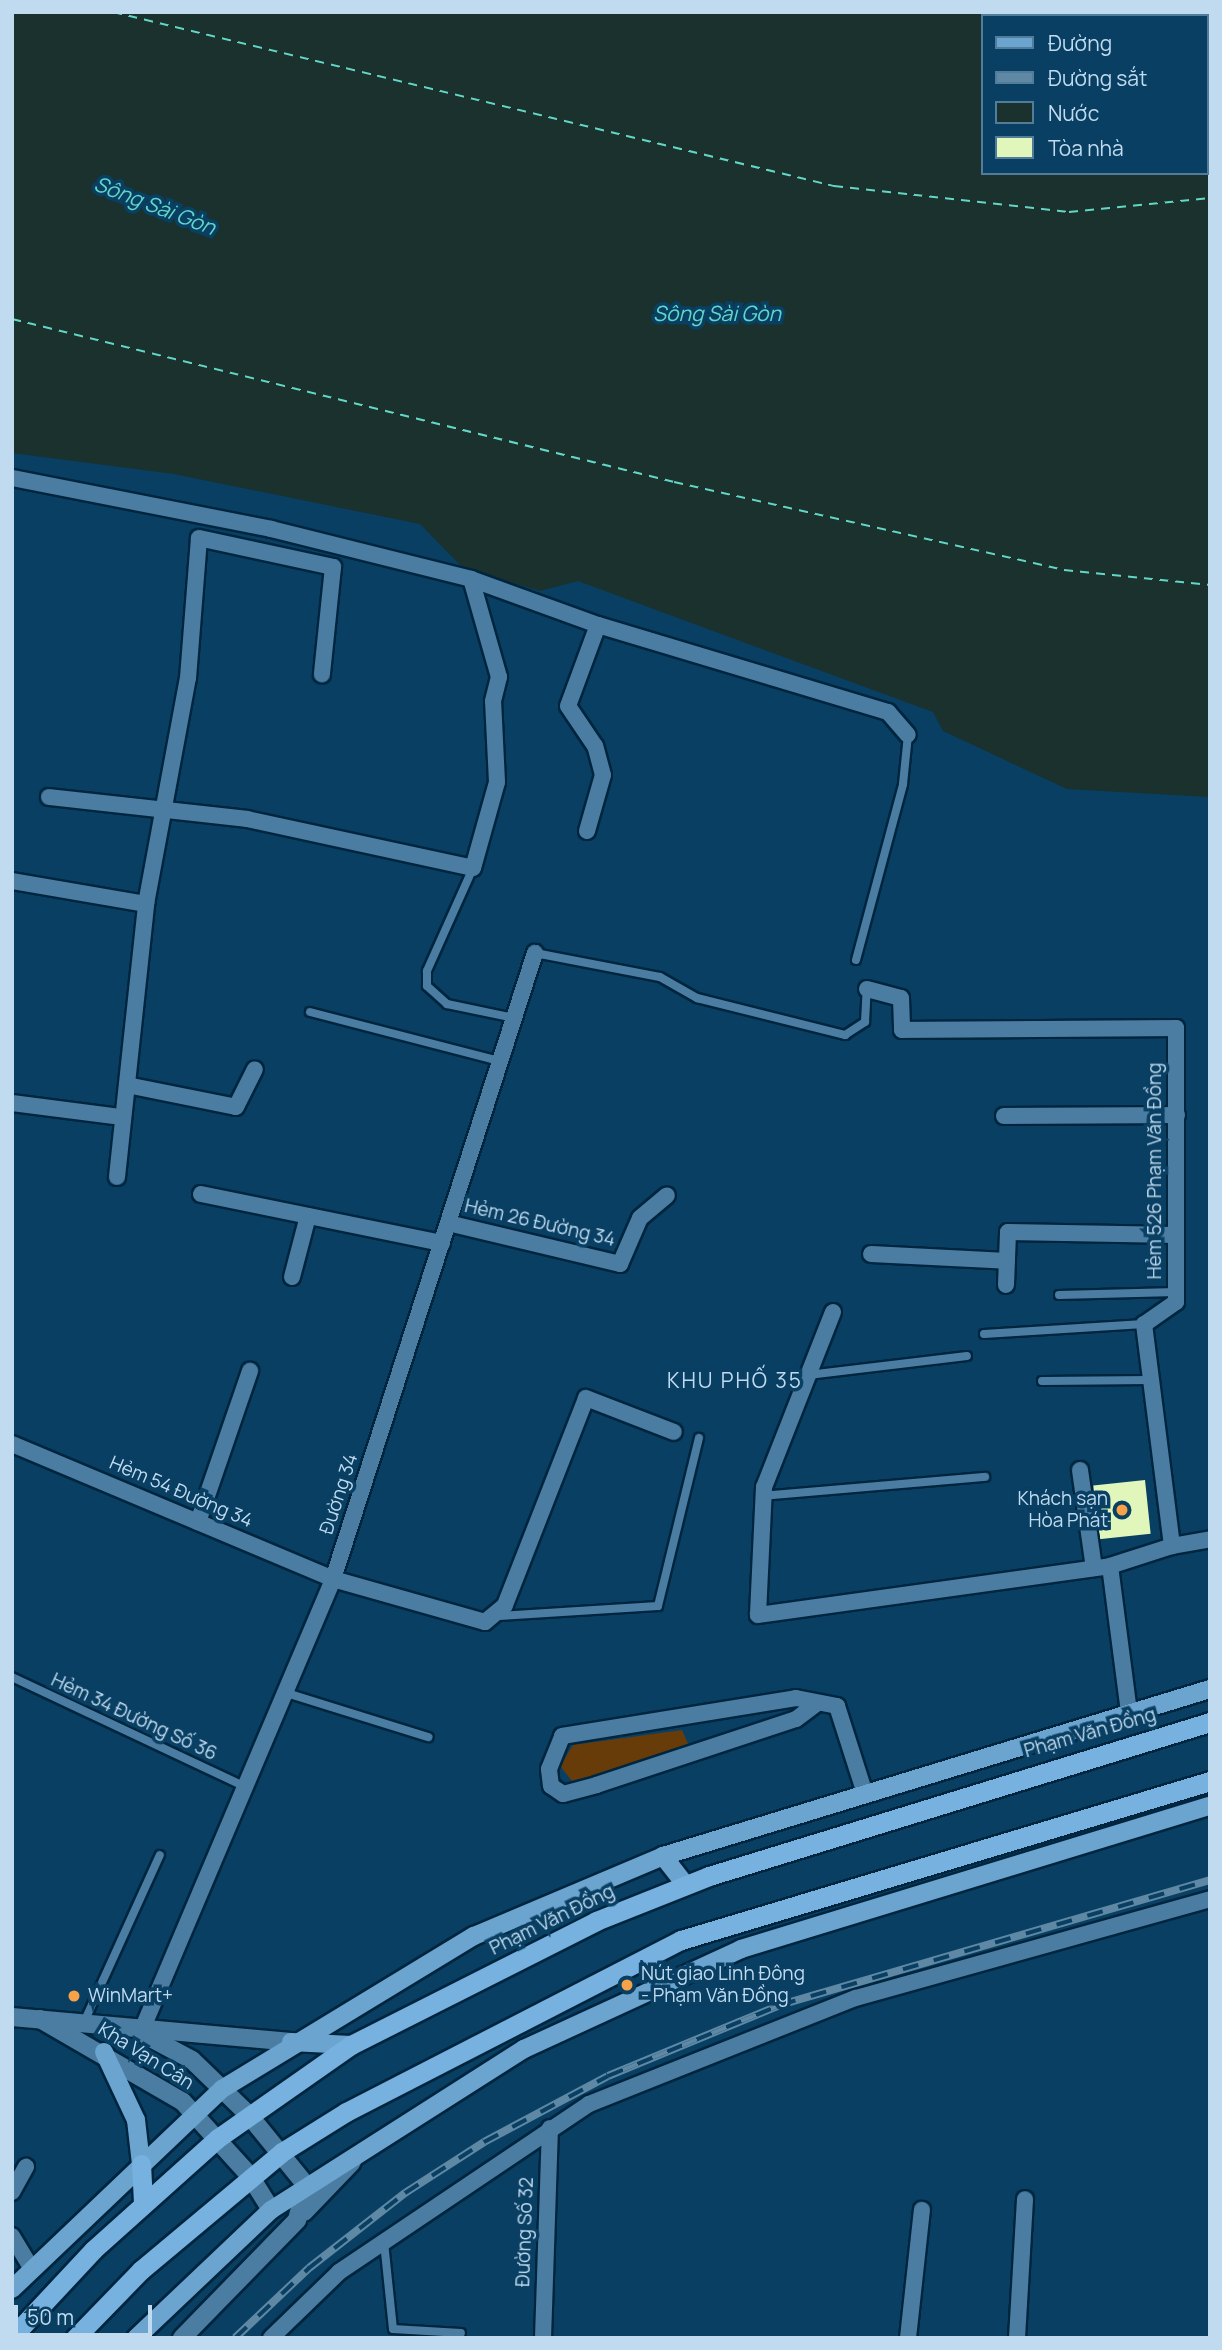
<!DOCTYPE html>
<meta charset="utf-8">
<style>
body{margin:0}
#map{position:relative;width:1222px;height:2350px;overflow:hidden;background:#083f62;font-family:Manrope,sans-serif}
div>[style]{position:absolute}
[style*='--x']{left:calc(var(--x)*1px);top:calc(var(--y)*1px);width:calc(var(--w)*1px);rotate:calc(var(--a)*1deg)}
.green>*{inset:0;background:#683c09}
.water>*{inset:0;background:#1a312d}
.ferry>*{height:2px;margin-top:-1px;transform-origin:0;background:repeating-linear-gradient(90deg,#63d6c6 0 9px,transparent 0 16px)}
.building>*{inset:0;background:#e1f6ba;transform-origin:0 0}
.roads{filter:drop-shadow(2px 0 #00253e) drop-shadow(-2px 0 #00253e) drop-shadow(0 2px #00253e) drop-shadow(0 -2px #00253e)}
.service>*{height:8px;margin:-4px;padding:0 4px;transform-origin:4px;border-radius:4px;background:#4b7da3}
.minor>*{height:16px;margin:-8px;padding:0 8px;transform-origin:8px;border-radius:8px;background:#4b7da3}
.tertiary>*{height:18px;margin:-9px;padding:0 9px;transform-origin:9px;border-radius:9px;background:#4b7da3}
.secondary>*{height:18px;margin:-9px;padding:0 9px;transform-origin:9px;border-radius:9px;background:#4b7da3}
.primary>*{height:18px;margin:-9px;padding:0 9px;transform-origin:9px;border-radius:9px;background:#6ca4d0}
.trunk>*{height:19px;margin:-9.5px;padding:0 9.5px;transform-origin:9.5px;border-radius:9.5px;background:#77b1df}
.rail>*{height:8px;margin-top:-4px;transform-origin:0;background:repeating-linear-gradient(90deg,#083f62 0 16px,#5e88a4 0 32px);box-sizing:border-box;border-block:2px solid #5e88a4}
.dots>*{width:19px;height:19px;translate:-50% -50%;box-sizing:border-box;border:4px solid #083f62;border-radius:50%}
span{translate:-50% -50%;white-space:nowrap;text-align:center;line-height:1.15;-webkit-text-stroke:7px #083f62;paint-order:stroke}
.street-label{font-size:19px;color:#c0daef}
.poi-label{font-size:19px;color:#c0daef}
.right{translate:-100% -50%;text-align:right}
.left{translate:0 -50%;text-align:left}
.water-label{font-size:21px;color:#63d6c6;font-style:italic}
.neighbourhood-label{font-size:21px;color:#c0daef;letter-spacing:2px}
.frame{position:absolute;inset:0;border:14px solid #c0daef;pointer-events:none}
.legend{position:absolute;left:981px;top:14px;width:228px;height:161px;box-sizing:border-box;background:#083f62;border:2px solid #527d9a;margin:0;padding:9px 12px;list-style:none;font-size:21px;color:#c0daef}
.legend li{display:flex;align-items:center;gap:14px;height:35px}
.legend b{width:35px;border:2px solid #527d9a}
.scale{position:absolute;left:14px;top:2305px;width:138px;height:32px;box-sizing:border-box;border:4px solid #c0daef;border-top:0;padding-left:9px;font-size:21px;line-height:24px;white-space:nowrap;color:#c0daef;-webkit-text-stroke:5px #083f62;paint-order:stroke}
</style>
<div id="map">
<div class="green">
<div style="clip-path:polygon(682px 1730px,689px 1746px,592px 1778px,572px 1781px,560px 1766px,573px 1745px)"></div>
</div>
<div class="water">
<div style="clip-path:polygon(evenodd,12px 12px,1210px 12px,1210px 797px,1067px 789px,943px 731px,933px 712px,578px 581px,540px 591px,463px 568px,420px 524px,174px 474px,12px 453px,12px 12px,982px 16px,1206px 16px,1206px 173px,982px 173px,982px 16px)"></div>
</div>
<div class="ferry">
<div style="--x:113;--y:12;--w:742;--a:13.57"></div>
<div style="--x:834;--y:186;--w:236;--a:6.3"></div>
<div style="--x:1069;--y:212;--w:142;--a:-5.7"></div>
<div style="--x:12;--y:319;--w:682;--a:13.83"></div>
<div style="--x:674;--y:482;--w:400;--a:12.7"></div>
<div style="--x:1064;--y:570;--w:147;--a:5.9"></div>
</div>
<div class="building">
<div style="left:1145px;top:1480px;width:54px;height:52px;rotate:84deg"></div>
</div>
<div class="roads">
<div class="service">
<div style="--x:473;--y:868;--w:113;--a:114.1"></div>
<div style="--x:427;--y:971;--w:15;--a:90"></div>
<div style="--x:427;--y:986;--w:27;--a:42"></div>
<div style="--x:447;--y:1004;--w:68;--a:11.8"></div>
<div style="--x:535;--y:953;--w:127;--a:10.9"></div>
<div style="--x:660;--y:977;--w:43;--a:29.6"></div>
<div style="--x:697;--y:998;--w:153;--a:14"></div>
<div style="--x:845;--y:1035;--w:24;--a:-33"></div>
<div style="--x:865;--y:1022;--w:33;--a:-87"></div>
<div style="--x:856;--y:960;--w:182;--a:-75"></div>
<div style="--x:903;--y:784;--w:49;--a:-84.2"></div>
<div style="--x:310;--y:1012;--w:196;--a:14.5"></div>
<div style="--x:1059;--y:1295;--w:117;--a:-1.5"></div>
<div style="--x:984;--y:1334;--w:160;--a:-3.6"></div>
<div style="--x:808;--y:1375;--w:160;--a:-6.8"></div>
<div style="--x:1042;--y:1381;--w:109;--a:-0.5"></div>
<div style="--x:762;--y:1496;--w:224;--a:-4.9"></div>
<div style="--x:499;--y:1616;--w:159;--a:-3.6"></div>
<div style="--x:658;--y:1606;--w:173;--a:-76.3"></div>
<div style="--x:12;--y:1677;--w:254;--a:25.2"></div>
<div style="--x:290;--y:1694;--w:145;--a:17.3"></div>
<div style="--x:85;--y:2020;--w:181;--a:-65.6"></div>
<div style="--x:384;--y:2242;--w:87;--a:84.1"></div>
<div style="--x:393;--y:2329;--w:68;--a:3.4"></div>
</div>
<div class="minor">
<div style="--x:12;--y:478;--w:264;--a:11.1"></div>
<div style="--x:271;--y:529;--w:206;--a:14"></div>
<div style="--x:471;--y:579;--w:135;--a:19.9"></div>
<div style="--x:598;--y:625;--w:303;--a:16.7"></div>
<div style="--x:888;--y:712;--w:30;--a:49"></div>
<div style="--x:49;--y:797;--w:199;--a:6.3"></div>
<div style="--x:247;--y:819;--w:231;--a:12.2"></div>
<div style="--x:473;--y:868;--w:89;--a:-74.4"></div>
<div style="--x:497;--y:782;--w:81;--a:-92.8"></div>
<div style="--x:493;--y:701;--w:25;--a:-76"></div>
<div style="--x:499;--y:677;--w:102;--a:-105.9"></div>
<div style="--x:587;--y:831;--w:58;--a:-74.1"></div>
<div style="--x:603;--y:775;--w:30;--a:-105"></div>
<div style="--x:595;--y:746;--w:48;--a:-124"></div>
<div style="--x:568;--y:706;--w:86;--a:-69.7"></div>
<div style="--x:12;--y:881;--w:136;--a:9.7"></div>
<div style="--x:867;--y:989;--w:35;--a:15"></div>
<div style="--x:901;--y:998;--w:32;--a:88"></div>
<div style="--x:902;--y:1030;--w:274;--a:-0.4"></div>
<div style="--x:1176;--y:1028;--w:274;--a:90"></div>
<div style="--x:1176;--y:1302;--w:39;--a:145"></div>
<div style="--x:1144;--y:1324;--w:224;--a:82.8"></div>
<div style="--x:1172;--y:1546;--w:65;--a:162.1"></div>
<div style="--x:1110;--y:1566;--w:147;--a:82.6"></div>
<div style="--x:127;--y:1085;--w:111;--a:11.4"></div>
<div style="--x:236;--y:1107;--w:42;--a:-63.4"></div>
<div style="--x:12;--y:1103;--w:103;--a:7.3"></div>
<div style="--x:1004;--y:1116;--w:173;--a:-0.3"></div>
<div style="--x:117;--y:1177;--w:275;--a:-83.9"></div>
<div style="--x:146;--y:904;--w:230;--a:-79.5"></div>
<div style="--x:188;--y:678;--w:140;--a:-85.5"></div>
<div style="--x:199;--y:538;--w:137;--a:12.2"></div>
<div style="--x:333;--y:567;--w:108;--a:95.9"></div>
<div style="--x:201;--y:1194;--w:246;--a:11.5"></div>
<div style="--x:448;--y:1223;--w:177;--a:13.4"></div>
<div style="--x:620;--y:1264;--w:50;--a:-66.5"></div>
<div style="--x:640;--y:1218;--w:35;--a:-40"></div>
<div style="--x:871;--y:1254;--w:136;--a:2.9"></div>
<div style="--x:292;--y:1277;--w:63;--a:-75.3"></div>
<div style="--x:1006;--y:1285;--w:53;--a:-87.8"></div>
<div style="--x:1008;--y:1232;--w:168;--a:1"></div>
<div style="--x:833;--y:1312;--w:188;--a:111.5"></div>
<div style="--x:764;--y:1487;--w:128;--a:92.7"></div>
<div style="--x:758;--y:1615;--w:355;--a:-7.9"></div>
<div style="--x:12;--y:1444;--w:348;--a:22.8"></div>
<div style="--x:333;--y:1579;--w:158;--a:15.8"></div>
<div style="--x:485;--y:1622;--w:26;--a:-40"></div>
<div style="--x:505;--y:1605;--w:222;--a:-68.6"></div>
<div style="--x:586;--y:1398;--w:94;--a:21.1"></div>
<div style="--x:1080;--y:1470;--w:99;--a:81.9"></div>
<div style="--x:198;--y:1522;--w:160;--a:-71"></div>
<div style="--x:1172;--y:1546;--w:39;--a:-10"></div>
<div style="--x:816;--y:1704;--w:25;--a:143"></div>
<div style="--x:796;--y:1719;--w:210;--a:161.7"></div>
<div style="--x:597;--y:1785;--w:35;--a:165"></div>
<div style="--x:563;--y:1794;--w:14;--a:-146"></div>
<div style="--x:551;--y:1786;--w:17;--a:-97"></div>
<div style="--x:549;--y:1769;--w:35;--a:-68"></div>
<div style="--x:562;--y:1736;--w:237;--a:-9.2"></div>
<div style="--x:796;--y:1698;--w:42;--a:11"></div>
<div style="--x:837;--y:1706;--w:92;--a:72.3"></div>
<div style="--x:141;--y:2032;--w:492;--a:-67"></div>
<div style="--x:333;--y:1579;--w:658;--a:-72.12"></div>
<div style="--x:12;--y:2192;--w:29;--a:-61"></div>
<div style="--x:12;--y:2236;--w:37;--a:59"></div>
<div style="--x:271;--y:2338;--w:95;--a:-44.1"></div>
<div style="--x:339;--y:2272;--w:301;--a:-33.9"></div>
<div style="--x:589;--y:2104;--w:287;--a:-21.7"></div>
<div style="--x:856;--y:1998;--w:368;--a:-15.6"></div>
<div style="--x:543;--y:2338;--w:210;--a:-88.1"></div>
<div style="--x:908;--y:2338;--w:129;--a:-83.8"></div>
<div style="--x:1017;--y:2338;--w:139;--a:-86.7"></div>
</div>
<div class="tertiary">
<div style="--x:304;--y:2212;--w:69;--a:-46.2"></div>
<div style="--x:182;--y:2338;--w:165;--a:-45.7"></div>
<div style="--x:297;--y:2220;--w:36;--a:-76"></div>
</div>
<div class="secondary">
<div style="--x:12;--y:2017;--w:280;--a:5.1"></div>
<div style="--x:40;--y:2019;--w:165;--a:30.1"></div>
<div style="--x:183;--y:2102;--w:100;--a:47.8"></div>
<div style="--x:250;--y:2176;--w:40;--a:58"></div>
<div style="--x:147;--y:2036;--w:51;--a:28.1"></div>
<div style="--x:192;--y:2060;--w:78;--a:44"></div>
<div style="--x:248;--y:2114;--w:92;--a:50.8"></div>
</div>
<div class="primary">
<div style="--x:663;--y:1856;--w:37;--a:52"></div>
<div style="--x:291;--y:2042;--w:60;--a:2.9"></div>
<div style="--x:104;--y:2052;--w:75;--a:64.8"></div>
<div style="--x:136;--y:2120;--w:44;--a:83.5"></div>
<div style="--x:12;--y:2289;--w:290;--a:-43.6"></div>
<div style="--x:222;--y:2089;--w:295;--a:-31.3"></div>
<div style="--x:474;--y:1936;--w:205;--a:-22.9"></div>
<div style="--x:663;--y:1856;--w:572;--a:-16.98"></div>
<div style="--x:136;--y:2338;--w:186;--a:-43.5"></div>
<div style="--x:271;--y:2210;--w:300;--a:-32.5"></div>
<div style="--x:524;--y:2049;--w:239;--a:-24.7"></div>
<div style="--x:741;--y:1949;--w:490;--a:-17"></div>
</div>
<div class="trunk">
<div style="--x:141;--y:2164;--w:39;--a:87"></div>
<div style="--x:12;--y:2337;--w:119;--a:-47"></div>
<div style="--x:93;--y:2250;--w:168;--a:-41.9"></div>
<div style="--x:218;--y:2138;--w:162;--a:-35"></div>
<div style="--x:351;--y:2045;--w:275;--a:-26.8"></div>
<div style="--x:596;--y:1921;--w:122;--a:-21.7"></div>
<div style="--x:709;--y:1876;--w:524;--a:-17.09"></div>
<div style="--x:75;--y:2338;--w:95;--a:-45.9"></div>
<div style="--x:141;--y:2270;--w:184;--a:-39.9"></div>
<div style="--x:282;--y:2152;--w:75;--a:-32"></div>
<div style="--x:346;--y:2112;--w:377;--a:-27.2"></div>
<div style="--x:681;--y:1940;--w:552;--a:-16.73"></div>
</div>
</div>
<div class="rail">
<div style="--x:235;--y:2338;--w:102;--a:-43.4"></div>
<div style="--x:309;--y:2268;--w:122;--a:-38"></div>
<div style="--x:405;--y:2193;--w:94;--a:-32.8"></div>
<div style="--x:484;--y:2142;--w:140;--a:-28"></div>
<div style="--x:608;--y:2076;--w:186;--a:-22.4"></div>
<div style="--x:780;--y:2005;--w:448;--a:-16.2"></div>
</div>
<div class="dots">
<div style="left:1122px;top:1510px;background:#f7a149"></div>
<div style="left:627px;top:1985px;background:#f7a149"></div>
<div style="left:74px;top:1996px;background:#f7a149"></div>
</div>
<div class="street-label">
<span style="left:1155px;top:1171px;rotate:-90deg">Hẻm 526 Phạm Văn Đồng</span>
<span style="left:540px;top:1223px;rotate:13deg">Hẻm 26 Đường 34</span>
<span style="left:181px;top:1492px;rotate:23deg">Hẻm 54 Đường 34</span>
<span style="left:339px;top:1494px;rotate:-72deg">Đường 34</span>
<span style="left:134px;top:1717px;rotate:25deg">Hẻm 34 Đường Số 36</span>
<span style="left:1090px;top:1733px;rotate:-16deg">Phạm Văn Đồng</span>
<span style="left:552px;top:1920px;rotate:-26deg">Phạm Văn Đồng</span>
<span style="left:146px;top:2056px;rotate:32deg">Kha Vạn Cân</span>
<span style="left:525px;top:2232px;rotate:-88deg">Đường Số 32</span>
</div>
<div class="poi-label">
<span class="right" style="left:1108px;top:1510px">Khách sạn<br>Hòa Phát</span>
<span class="left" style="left:641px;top:1985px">Nút giao Linh Đông<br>- Phạm Văn Đồng</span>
<span class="left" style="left:88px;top:1996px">WinMart+</span>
</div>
<div class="water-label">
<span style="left:155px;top:205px;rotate:21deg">Sông Sài Gòn</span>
<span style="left:717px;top:313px">Sông Sài Gòn</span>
</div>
<div class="neighbourhood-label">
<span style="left:735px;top:1380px">KHU PHỐ 35</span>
</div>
<div class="frame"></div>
<ul class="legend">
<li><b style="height:9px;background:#6ca4d0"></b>Đường</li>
<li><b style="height:9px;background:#5e88a4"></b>Đường sắt</li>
<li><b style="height:19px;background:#1a312d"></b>Nước</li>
<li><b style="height:19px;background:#e1f6ba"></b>Tòa nhà</li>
</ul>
<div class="scale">50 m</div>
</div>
